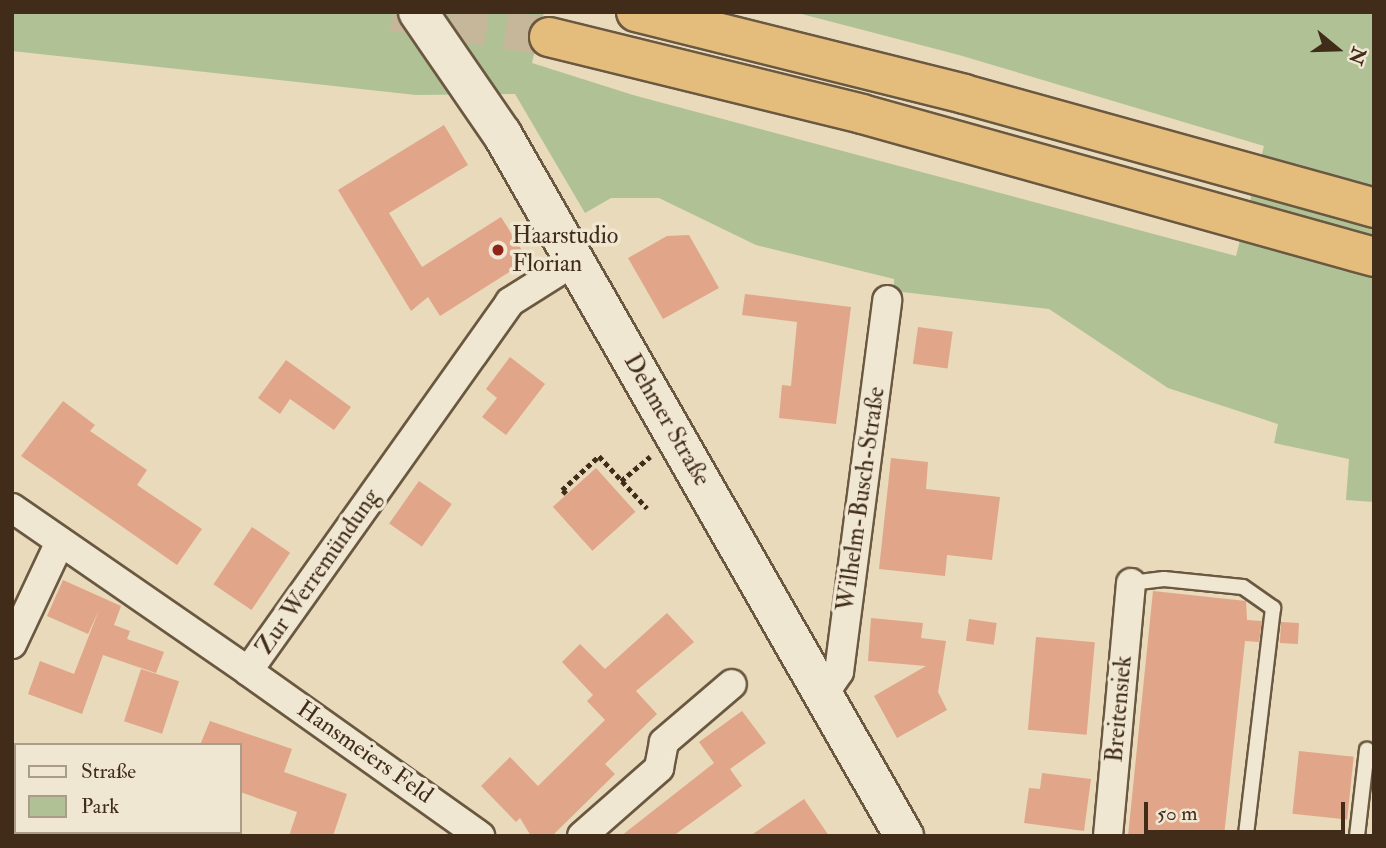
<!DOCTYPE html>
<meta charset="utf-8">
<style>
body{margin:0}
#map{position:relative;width:1386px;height:848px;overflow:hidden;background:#e8daba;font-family:"IM FELL Double Pica",serif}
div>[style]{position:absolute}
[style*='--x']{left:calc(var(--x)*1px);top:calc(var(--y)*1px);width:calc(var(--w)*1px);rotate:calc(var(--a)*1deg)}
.green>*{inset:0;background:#afc195}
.building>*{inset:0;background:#e1a589;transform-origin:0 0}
.highway-tunnel>*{height:38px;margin-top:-19px;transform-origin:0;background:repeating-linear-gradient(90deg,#c6b79a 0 38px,transparent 0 57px)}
.path>*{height:4.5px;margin-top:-2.25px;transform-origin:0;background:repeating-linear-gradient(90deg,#402c19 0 5px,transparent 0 8.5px)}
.roads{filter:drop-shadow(2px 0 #6a5841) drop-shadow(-2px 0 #6a5841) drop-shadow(0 2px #6a5841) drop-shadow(0 -2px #6a5841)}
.lane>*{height:14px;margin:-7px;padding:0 7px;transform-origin:7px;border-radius:7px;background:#f0e7d2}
.street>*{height:28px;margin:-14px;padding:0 14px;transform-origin:14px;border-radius:14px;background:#f0e7d2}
.secondary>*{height:38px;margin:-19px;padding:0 19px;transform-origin:19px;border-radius:19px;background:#f0e7d2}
.highway>*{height:38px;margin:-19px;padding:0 19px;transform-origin:19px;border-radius:19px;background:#e4bd7d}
.dots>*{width:19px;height:19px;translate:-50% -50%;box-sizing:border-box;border:4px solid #f0e7d2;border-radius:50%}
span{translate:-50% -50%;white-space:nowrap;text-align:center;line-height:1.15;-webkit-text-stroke:7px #f0e7d2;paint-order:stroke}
.poi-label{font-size:24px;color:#402c19}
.left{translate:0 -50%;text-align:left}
.street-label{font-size:24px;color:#402c19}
.frame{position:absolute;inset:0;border:14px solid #402c19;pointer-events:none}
.legend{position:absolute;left:14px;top:743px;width:228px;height:91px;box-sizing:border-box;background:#f0e7d2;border:2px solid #aa9c88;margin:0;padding:9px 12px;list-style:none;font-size:21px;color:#402c19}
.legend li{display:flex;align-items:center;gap:14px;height:35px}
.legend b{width:35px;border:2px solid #aa9c88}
.north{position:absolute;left:1302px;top:14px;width:70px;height:70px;-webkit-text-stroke:5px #f0e7d2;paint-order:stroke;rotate:109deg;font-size:19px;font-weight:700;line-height:28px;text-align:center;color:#402c19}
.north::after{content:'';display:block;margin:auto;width:24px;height:32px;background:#402c19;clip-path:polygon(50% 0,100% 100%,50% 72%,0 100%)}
.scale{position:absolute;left:1144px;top:802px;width:201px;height:32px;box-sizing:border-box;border:4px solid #402c19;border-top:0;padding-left:9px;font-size:21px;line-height:24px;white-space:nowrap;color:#402c19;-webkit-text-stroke:5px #f0e7d2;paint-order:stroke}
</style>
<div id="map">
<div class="green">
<div style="clip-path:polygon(12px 12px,544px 12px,532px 63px,633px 95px,1236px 256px,1264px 146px,959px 55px,794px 12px,1374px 12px,1374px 502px,1346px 500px,1349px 459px,1274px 443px,1278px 424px,1168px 388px,1049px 309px,894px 291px,894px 279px,756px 245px,659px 198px,611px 198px,585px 213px,515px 94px,416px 95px,12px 51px)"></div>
</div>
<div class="building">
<div style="clip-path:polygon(444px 125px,468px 165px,389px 213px,422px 267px,501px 217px,528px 260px,440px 316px,428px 297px,411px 311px,338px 190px)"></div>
<div style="clip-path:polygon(689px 235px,719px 288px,663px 319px,628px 258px,667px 236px)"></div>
<div style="clip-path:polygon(745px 294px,851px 307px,836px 424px,779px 418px,782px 385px,791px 386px,797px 322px,742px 315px)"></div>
<div style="left:918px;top:327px;width:35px;height:37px;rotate:8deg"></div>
<div style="clip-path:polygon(510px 357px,545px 384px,506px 435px,482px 417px,497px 398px,486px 389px)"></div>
<div style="clip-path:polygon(286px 360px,351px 407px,334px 430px,290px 399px,280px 414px,258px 398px)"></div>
<div style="clip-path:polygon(63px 401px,95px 425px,90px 431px,147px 470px,137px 485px,202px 529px,177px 565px,21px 456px)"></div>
<div style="clip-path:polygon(891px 458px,928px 462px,926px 489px,1000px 497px,992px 560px,947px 555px,945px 576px,879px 569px)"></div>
<div style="left:596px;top:468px;width:59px;height:58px;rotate:48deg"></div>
<div style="left:419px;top:481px;width:40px;height:52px;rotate:35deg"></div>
<div style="left:252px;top:527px;width:46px;height:69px;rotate:34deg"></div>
<div style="clip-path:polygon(63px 580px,121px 606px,114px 625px,130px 631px,127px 639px,164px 652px,156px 673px,103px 655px,82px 714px,28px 694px,40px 661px,74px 674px,99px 610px,88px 634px,47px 616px)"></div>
<div style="clip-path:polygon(1153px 591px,1246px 601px,1247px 620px,1262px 621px,1259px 642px,1245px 641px,1224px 836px,1128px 836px)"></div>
<div style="clip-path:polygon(667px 613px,694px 642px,636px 691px,657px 714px,605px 764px,615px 774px,552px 836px,531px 836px,520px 818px,516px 822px,481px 786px,510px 757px,538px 786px,605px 720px,587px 701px,593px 695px,562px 662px,580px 644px,605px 669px)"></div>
<div style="clip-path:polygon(871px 618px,923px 623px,921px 638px,946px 641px,938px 692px,947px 710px,897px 738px,874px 696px,926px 666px,868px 661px)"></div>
<div style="left:969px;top:619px;width:28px;height:22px;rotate:8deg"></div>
<div style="left:1281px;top:622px;width:18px;height:21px;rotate:3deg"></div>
<div style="left:1036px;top:637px;width:59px;height:93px;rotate:5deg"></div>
<div style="left:141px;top:669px;width:40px;height:55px;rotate:18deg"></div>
<div style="clip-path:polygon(742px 711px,766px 743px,730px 769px,742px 786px,673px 836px,621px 836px,714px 763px,699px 742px)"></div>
<div style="clip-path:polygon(210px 721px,292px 749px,284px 772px,347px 794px,333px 836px,289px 836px,297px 812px,240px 792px,240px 745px,200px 745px)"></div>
<div style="left:1299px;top:751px;width:55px;height:63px;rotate:6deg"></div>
<div style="clip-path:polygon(1042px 773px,1091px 779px,1084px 831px,1024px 823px,1029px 788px,1040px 789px)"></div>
<div style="clip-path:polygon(804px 799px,829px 836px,750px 836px)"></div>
</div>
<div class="highway-tunnel">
<div style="--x:393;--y:12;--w:158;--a:9.1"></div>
</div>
<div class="path">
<div style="--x:621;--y:481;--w:38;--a:-40"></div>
<div style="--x:566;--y:494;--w:6;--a:-135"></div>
<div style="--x:562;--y:490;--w:50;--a:-42.6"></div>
<div style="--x:599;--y:456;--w:71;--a:47.3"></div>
</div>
<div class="roads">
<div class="lane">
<div style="--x:1131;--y:583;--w:33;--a:-7"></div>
<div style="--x:1164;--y:579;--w:79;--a:5.8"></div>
<div style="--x:1243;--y:587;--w:37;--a:35"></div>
<div style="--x:1273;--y:608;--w:230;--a:96.8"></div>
<div style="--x:1357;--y:836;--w:87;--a:-83.4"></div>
</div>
<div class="street">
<div style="--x:12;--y:508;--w:287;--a:34.6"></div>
<div style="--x:248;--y:671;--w:453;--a:-54.6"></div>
<div style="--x:510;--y:302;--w:77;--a:-32.2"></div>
<div style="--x:12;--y:644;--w:113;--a:-64.8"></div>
<div style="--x:248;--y:671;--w:285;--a:35.4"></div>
<div style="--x:824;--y:694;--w:27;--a:-56"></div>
<div style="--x:839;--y:672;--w:375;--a:-82.6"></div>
<div style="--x:582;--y:836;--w:103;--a:-41.4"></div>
<div style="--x:659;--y:768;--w:26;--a:-79"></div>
<div style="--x:664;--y:742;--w:89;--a:-40.5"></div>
<div style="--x:1108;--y:836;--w:254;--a:-84.8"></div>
</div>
<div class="secondary">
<div style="--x:418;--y:12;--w:148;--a:55.5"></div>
<div style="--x:502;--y:134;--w:809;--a:60.2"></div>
</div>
<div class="highway">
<div style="--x:636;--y:12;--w:338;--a:14"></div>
<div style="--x:964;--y:94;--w:426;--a:15.5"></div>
<div style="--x:549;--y:37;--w:322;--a:13.8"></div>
<div style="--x:862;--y:114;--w:532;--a:15.6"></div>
</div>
</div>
<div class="dots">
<div style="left:498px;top:250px;background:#8f2418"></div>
</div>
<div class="poi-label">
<span class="left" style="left:512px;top:250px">Haarstudio<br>Florian</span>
</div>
<div class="street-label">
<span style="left:667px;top:420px;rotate:60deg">Dehmer Straße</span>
<span style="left:861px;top:499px;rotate:-82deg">Wilhelm-Busch-Straße</span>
<span style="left:318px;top:572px;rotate:-55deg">Zur Werremündung</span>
<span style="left:1119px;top:709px;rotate:-85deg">Breitensiek</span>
<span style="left:365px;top:752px;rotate:35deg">Hansmeiers Feld</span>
</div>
<div class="frame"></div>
<ul class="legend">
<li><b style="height:9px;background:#f0e7d2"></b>Straße</li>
<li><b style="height:19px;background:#afc195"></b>Park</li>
</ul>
<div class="north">N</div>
<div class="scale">50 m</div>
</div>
